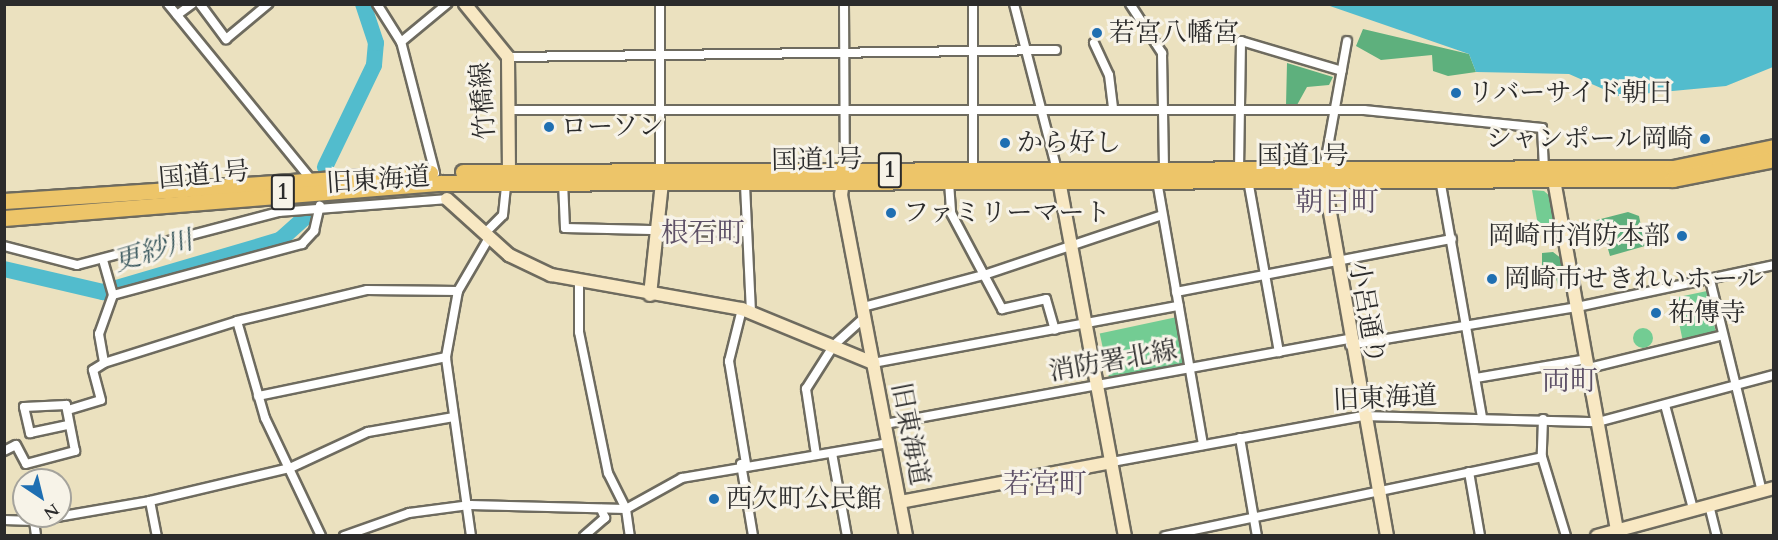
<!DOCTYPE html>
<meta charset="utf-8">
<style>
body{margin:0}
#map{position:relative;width:1778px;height:540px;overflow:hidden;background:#ebe1bf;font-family:Cardo,"Noto Serif JP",serif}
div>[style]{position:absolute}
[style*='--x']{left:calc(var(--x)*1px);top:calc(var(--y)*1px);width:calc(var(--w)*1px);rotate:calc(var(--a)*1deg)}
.green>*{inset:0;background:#73cc93;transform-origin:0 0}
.round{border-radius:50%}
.forest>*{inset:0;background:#5eb07d}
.water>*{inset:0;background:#52bccd}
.river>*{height:16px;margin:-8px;padding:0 8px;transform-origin:8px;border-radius:8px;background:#52bccd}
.roads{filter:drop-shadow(2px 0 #6e6b5f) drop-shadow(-2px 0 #6e6b5f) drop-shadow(0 2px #6e6b5f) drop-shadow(0 -2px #6e6b5f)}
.street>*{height:8px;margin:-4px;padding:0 4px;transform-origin:4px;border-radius:4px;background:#fff}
.secondary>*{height:12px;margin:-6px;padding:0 6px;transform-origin:6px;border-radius:6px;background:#f8e8c3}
.highway>*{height:15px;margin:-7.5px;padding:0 7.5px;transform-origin:7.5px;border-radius:7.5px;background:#edc569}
.dots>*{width:16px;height:16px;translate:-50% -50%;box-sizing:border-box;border:3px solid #f7f3e8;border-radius:50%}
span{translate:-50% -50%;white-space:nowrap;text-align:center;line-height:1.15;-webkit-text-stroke:6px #f7f3e8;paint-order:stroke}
.shield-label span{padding:2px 4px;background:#f7f3e8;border:2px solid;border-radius:4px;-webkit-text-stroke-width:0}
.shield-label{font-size:24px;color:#2b2b2b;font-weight:700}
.poi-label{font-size:26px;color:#2b2b2b}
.left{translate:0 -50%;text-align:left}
.right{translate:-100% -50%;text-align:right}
.street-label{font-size:26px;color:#2b2b2b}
.water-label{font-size:27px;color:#37565c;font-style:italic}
.quarter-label{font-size:28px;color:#5e5167}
.frame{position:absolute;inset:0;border:6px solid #2b2b2b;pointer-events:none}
.north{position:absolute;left:12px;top:468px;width:60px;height:60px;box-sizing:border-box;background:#f7f3e8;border:2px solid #a5a39c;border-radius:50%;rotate:145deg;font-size:16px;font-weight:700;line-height:24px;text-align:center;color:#2b2b2b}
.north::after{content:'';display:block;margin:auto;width:21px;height:27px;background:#1f6fb2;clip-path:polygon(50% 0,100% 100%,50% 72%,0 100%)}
</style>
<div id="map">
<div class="green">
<div style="clip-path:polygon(1532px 190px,1544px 191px,1552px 198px,1559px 238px,1550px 238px,1538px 226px)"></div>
<div style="left:1707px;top:291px;width:43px;height:34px;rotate:78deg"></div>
<div style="left:1177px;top:317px;width:50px;height:79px;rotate:78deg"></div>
<div class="round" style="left:1633px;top:328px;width:20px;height:20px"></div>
</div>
<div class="forest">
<div style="clip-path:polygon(1363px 29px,1469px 54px,1476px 72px,1448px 76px,1433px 71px,1432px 55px,1381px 60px,1356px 46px)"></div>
<div style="clip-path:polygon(1287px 63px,1333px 77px,1329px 85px,1307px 87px,1297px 105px,1286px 105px)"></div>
<div style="clip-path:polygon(1628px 212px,1639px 216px,1645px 246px,1610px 256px,1606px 242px,1598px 244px,1593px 221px)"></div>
<div style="clip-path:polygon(1553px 252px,1562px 259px,1566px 285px,1558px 286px,1554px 269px,1542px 269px,1542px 253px)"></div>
</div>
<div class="water">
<div style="clip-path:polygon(1327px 5px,1773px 5px,1773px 67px,1726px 86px,1619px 96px,1569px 74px,1476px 72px,1469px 54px)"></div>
</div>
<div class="river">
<div style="--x:325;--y:167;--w:113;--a:-64.3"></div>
<div style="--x:374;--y:65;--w:22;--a:-85"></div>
<div style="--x:376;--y:43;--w:41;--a:-108.4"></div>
<div style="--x:4;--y:269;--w:102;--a:13.1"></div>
<div style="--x:103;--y:292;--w:184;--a:-16.4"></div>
<div style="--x:280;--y:240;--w:38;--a:-42"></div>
</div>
<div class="roads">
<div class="street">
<div style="--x:168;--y:4;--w:225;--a:50.8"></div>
<div style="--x:200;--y:4;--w:44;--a:53.4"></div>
<div style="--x:226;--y:39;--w:55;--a:-39.8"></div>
<div style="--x:377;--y:4;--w:45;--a:57.7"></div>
<div style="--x:660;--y:4;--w:167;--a:90"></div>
<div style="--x:844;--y:4;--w:166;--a:89.7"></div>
<div style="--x:973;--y:4;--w:166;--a:90"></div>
<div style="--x:1014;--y:4;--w:171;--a:75.5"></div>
<div style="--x:1130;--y:4;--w:59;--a:56.9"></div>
<div style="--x:1162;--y:53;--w:117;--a:89"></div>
<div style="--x:177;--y:15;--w:19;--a:-36"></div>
<div style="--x:1094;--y:43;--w:35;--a:65"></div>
<div style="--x:1109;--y:75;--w:33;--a:83"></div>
<div style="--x:508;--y:57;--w:548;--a:-0.73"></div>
<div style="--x:509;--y:110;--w:855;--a:0"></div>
<div style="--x:1364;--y:110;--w:179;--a:5.8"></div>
<div style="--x:1542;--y:128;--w:41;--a:87.2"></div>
<div style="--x:1324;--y:169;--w:130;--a:-79.8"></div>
<div style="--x:1239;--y:170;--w:129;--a:-89.1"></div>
<div style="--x:1241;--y:41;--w:105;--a:16.5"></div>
<div style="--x:435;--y:173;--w:135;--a:-104.5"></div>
<div style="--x:401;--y:42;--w:60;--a:-39.6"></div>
<div style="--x:1440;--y:179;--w:241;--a:80"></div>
<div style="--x:1248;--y:180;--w:175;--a:79.8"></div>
<div style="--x:1157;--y:181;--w:268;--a:80.1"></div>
<div style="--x:563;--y:182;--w:46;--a:87.5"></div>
<div style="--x:565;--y:228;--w:182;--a:1.3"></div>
<div style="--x:949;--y:182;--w:31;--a:86"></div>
<div style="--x:951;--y:213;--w:109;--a:62"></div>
<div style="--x:1002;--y:309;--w:45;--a:-12.8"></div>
<div style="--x:1046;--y:299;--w:32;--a:74"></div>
<div style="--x:745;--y:185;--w:128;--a:87.3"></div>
<div style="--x:485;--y:233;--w:25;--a:-45"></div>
<div style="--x:503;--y:215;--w:36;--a:-84"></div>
<div style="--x:4;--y:246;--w:75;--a:14.6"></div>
<div style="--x:77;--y:265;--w:209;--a:-14.7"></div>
<div style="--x:279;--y:212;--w:169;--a:-4.4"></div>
<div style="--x:103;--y:260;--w:36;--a:74"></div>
<div style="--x:113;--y:295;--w:41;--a:109.7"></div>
<div style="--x:99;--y:334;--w:29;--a:80"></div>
<div style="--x:104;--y:363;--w:139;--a:-17.5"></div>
<div style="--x:237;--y:321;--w:134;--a:-13.4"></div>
<div style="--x:367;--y:290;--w:91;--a:0.6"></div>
<div style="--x:1710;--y:280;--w:217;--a:76.2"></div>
<div style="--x:579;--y:282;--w:50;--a:90"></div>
<div style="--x:579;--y:332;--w:144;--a:78.4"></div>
<div style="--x:608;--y:473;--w:40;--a:63.4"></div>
<div style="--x:626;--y:509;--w:27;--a:82"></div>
<div style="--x:1176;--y:292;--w:281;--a:-10.9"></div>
<div style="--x:113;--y:295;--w:196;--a:-15.1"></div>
<div style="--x:302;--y:244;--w:18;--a:-47"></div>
<div style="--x:314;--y:231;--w:26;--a:-77"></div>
<div style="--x:863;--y:307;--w:128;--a:-14.9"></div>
<div style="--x:987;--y:274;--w:185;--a:-18.6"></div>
<div style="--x:742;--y:309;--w:54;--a:104"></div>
<div style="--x:729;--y:361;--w:104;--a:80.6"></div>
<div style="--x:237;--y:321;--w:101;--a:73.9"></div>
<div style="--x:265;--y:418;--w:131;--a:64.6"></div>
<div style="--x:1350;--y:345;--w:230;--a:-9.5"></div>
<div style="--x:1577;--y:307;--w:201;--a:-12"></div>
<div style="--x:873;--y:363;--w:311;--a:-10.6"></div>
<div style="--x:1589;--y:368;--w:138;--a:-13.8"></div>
<div style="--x:1476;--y:378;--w:113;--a:-9.7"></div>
<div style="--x:258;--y:396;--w:192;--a:-11.7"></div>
<div style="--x:1665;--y:405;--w:108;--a:74.9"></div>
<div style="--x:68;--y:410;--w:34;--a:-17"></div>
<div style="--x:101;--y:400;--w:31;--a:-105"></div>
<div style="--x:93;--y:370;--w:13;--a:-32"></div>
<div style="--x:1543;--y:419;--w:38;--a:92"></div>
<div style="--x:1542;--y:457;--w:83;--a:73.1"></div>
<div style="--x:885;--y:424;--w:471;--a:-10.4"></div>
<div style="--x:1240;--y:438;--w:99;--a:80.2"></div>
<div style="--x:4;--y:451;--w:13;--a:-27"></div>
<div style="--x:16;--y:445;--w:21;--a:62"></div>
<div style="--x:26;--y:464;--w:51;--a:-14.9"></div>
<div style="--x:75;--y:451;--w:47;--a:-101.1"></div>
<div style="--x:66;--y:405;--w:42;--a:177.3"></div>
<div style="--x:24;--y:407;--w:27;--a:77"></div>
<div style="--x:30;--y:433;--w:39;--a:-12"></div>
<div style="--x:832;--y:453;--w:84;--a:79.8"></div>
<div style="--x:816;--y:455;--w:67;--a:-98.6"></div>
<div style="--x:806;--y:389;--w:52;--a:-57.5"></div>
<div style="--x:834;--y:345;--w:42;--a:-42.1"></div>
<div style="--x:1112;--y:462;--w:255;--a:-10.4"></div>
<div style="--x:1363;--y:416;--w:235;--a:1.5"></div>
<div style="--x:1598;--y:422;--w:182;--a:-15"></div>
<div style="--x:741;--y:464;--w:73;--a:80.5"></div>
<div style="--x:1469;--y:472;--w:65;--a:80.2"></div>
<div style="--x:150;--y:501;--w:36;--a:79"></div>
<div style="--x:1709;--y:505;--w:32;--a:76"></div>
<div style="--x:4;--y:520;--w:30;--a:2"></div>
<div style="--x:34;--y:521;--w:118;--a:-9.8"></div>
<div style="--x:150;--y:501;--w:144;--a:-13.3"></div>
<div style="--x:290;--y:468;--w:86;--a:-24.8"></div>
<div style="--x:368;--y:432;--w:87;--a:-9.9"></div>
<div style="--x:34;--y:521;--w:15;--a:82"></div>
<div style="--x:344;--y:536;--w:69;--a:-19.5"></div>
<div style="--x:409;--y:513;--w:62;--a:-7.5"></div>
<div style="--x:470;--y:505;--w:156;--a:1.5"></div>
<div style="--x:626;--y:509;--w:64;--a:-29"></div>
<div style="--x:682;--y:478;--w:210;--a:-9.6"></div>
<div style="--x:471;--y:536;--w:181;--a:-98"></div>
<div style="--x:446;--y:357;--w:67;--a:-79.7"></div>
<div style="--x:458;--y:291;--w:61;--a:-59.7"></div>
<div style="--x:584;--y:536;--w:28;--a:-41"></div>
<div style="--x:605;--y:518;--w:10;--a:-114"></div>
<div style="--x:1165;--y:536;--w:385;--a:-11.8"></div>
</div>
<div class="secondary">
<div style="--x:465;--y:4;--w:68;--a:50.9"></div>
<div style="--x:508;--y:57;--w:114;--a:89.5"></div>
<div style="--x:1323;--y:173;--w:369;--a:80"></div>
<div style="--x:844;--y:174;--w:21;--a:98"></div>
<div style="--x:841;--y:195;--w:347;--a:79.2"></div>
<div style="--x:1058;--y:175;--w:367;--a:79.5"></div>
<div style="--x:1554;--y:180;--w:355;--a:79.8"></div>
<div style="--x:447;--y:199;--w:84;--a:42.1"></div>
<div style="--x:509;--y:255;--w:47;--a:25.5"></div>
<div style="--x:551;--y:275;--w:194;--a:10.1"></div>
<div style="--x:742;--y:309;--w:142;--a:22.4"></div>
<div style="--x:650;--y:295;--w:114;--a:-83.9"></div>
<div style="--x:900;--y:502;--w:216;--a:-10.7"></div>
<div style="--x:1597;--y:536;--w:183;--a:-15.2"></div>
</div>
<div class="highway">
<div style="--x:463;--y:172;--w:1210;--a:-0.19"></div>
<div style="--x:1673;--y:168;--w:103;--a:-11.7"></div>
<div style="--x:4;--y:201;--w:427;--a:-3.8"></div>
<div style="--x:4;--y:218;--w:438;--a:-4.6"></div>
<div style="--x:441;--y:183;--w:1232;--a:-0.19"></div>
<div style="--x:1673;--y:179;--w:103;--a:-11.2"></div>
</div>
</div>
<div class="dots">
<div style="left:1097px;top:33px;background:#1f6fb2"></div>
<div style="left:1456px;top:93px;background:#1f6fb2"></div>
<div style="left:549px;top:127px;background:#1f6fb2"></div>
<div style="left:1705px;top:139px;background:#1f6fb2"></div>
<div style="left:1005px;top:143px;background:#1f6fb2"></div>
<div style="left:891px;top:213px;background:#1f6fb2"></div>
<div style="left:1682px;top:236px;background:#1f6fb2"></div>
<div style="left:1492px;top:279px;background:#1f6fb2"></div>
<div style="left:1656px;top:313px;background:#1f6fb2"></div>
<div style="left:714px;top:499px;background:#1f6fb2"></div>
</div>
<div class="shield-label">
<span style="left:890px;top:170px">1</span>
<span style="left:283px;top:192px">1</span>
</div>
<div class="poi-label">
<span class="left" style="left:1109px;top:33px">若宮八幡宮</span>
<span class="left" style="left:1468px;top:93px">リバーサイド朝日</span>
<span class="left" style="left:561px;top:127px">ローソン</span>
<span class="right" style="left:1693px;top:139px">シャンポール岡崎</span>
<span class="left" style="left:1017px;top:143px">から好し</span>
<span class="left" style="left:903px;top:213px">ファミリーマート</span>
<span class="right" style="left:1670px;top:236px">岡崎市消防本部</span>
<span class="left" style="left:1504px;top:279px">岡崎市せきれいホール</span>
<span class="left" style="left:1668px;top:313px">祐傳寺</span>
<span class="left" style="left:726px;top:499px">西欠町公民館</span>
</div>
<div class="street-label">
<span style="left:483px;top:101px;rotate:-94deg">竹橋線</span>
<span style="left:1303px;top:156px">国道1号</span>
<span style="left:817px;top:160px;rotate:-1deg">国道1号</span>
<span style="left:204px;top:175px;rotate:-5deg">国道1号</span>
<span style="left:378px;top:180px;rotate:-4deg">旧東海道</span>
<span style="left:1367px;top:313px;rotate:80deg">小呂通り</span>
<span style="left:1113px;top:361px;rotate:-10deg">消防署北線</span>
<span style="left:1385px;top:398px;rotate:-3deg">旧東海道</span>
<span style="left:910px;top:434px;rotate:79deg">旧東海道</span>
</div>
<div class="water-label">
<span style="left:153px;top:251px;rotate:-17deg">更紗川</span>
</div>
<div class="quarter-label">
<span style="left:1337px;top:202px">朝日町</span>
<span style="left:703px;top:233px">根石町</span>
<span style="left:1570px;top:381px">両町</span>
<span style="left:1045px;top:484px">若宮町</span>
</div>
<div class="frame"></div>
<div class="north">N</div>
</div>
